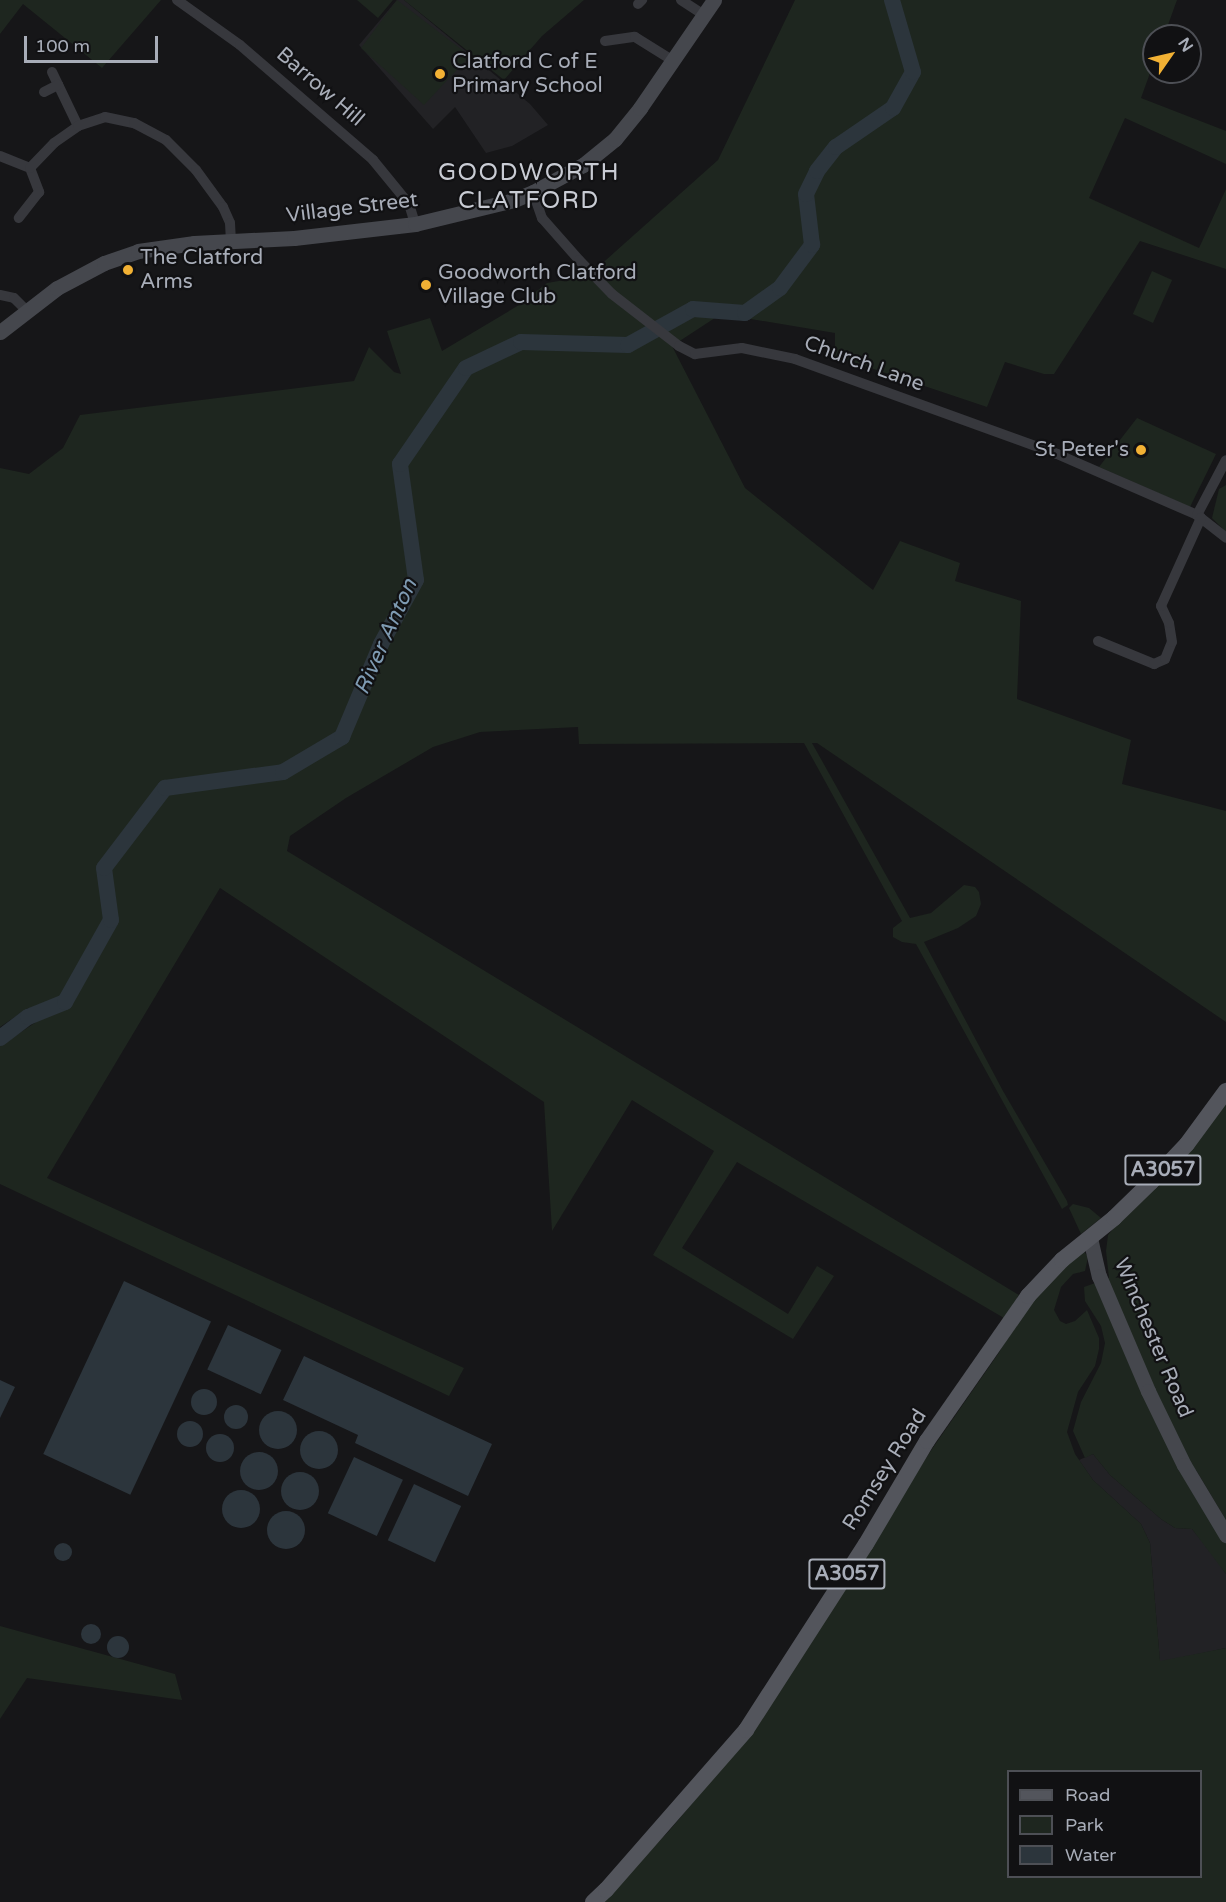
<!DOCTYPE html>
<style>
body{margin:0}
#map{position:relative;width:1226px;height:1902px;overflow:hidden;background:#161618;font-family:"Varela Round",sans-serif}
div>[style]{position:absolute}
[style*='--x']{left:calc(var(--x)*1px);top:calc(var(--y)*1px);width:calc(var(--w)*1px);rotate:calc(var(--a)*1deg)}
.built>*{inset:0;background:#222225}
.green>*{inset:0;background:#1e261f;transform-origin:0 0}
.water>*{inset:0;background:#2c353c;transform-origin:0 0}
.round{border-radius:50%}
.river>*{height:16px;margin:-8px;padding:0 8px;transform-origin:8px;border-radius:8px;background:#2c353c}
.street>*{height:10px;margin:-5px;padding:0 5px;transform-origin:5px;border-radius:5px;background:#37383d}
.secondary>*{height:15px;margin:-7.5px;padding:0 7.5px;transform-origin:7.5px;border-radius:7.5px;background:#45474d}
.primary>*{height:16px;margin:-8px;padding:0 8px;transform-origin:8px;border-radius:8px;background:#53555c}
.dots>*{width:16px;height:16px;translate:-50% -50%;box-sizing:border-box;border:3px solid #111113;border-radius:50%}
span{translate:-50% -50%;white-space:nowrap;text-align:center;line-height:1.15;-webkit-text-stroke:4.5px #111113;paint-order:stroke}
.shield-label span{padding:2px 4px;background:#111113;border:2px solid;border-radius:4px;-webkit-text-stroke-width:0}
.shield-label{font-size:20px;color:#a8adb8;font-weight:700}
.poi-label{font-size:21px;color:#a8adb8}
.left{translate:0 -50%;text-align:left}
.right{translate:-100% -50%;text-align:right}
.street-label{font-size:21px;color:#a8adb8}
.water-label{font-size:22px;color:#7f9bb3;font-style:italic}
.quarter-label{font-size:24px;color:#c9ccd4;letter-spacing:1.5px}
.legend{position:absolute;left:1007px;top:1770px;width:195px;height:108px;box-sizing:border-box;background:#111113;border:2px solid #4d4f55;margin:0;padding:8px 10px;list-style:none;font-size:18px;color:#a8adb8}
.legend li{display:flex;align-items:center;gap:12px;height:30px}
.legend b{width:30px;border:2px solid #4d4f55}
.north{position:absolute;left:1142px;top:24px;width:60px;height:60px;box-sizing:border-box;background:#111113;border:2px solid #4d4f55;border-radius:50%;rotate:56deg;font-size:16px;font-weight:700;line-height:24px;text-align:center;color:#a8adb8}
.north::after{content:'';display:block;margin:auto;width:21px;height:27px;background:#f2b134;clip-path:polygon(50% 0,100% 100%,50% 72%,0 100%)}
.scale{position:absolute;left:24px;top:36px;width:134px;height:27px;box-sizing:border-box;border:3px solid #a8adb8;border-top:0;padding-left:8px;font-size:18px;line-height:21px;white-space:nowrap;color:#a8adb8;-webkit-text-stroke:4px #111113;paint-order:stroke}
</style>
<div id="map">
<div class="built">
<div style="clip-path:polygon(397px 0,404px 0,530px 104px,548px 125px,512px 146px,486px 153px,455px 107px,433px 129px,359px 45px)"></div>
<div style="clip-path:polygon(1093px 1454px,1110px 1475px,1161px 1519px,1175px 1528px,1192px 1529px,1214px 1556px,1226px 1574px,1226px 1648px,1160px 1662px,1150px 1543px,1141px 1524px,1093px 1480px,1079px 1460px)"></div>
</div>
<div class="green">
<div style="clip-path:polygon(0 0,161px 0,102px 68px,23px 4px,0 34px)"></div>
<div style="clip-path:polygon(357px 0,393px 0,378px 18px)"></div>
<div style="clip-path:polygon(397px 0,470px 56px,424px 105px,361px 48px)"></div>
<div style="clip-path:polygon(404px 0,584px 0,542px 36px,504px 80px)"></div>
<div style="clip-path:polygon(795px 0,1177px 0,1164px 36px,1154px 36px,1154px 62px,1141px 98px,1226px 131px,1226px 164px,1125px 118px,1089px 198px,1199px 248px,1226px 189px,1226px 269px,1140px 241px,1054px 374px,1044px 374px,1005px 362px,987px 407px,835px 356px,835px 333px,721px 314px,672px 346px,745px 488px,873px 590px,900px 541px,960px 563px,955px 581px,1021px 601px,1017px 699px,1131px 740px,1122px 784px,1226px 811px,1226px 1022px,817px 743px,812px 743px,910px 918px,931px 913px,964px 885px,975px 887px,979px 892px,981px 904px,976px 916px,958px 928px,924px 942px,1003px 1091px,1067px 1201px,1068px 1205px,1062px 1209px,916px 944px,902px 942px,893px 937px,893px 928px,902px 921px,804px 743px,579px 744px,578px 727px,480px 732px,433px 747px,346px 798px,290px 836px,287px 851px,1019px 1295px,1004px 1318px,737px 1162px,682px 1248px,788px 1314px,817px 1266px,834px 1276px,793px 1339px,653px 1255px,714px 1151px,632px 1100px,552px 1231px,544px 1102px,220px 888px,47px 1178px,464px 1368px,449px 1396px,0 1184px,0 1046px,36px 1022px,28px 1008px,0 1027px,0 468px,29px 474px,63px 448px,80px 415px,354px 381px,369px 347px,394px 372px,401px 374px,387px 331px,430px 318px,442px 351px,519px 305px,547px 283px,588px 276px,718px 160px)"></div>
<div style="left:1152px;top:271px;width:22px;height:47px;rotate:24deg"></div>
<div style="clip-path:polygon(1137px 418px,1216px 454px,1190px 507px,1099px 467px)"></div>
<div style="clip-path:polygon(1226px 485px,1226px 531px,1225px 531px,1212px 518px,1219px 489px)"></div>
<div style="clip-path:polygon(1226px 1096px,1226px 1520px,1196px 1470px,1183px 1476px,1226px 1543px,1226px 1574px,1192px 1529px,1175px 1528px,1161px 1519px,1110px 1475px,1093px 1454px,1085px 1458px,1073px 1431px,1081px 1402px,1101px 1363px,1105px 1343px,1101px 1326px,1085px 1301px,1084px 1287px,1109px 1278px,1106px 1251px,1108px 1235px)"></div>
<div style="clip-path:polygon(1073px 1204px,1089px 1208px,1101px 1218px,1081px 1234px,1069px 1208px)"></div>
<div style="clip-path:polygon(evenodd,1083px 1250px,1088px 1257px,1085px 1271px,1073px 1274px,1061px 1287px,1054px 1310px,1060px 1321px,1066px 1324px,1075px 1321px,1087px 1310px,1099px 1338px,1099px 1349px,1095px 1366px,1078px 1392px,1067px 1432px,1075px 1454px,1093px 1480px,1141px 1524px,1150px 1543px,1160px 1661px,1226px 1648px,1226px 1902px,600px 1902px,669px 1831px,730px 1758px,932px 1449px,998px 1354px,1036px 1292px,1083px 1250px,1008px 1772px,1200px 1772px,1200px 1876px,1008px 1876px,1008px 1772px)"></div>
<div style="clip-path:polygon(0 1626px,175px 1674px,182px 1700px,27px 1678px,0 1719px)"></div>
</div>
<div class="water">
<div style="left:124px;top:1281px;width:96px;height:191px;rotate:25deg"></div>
<div style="left:228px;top:1325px;width:59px;height:49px;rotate:25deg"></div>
<div style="clip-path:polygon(304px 1356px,492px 1444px,468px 1496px,355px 1443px,358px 1435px,283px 1400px)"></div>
<div style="clip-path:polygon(0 1380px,15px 1387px,0 1418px)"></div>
<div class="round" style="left:191px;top:1389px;width:26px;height:26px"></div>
<div class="round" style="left:224px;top:1405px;width:24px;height:24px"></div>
<div class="round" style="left:259px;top:1411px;width:38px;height:38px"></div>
<div class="round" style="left:177px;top:1421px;width:26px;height:26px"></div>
<div class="round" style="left:300px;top:1431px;width:38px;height:38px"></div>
<div class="round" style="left:206px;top:1434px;width:28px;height:28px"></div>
<div class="round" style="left:240px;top:1452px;width:38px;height:38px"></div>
<div style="left:354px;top:1457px;width:54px;height:62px;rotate:25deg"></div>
<div class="round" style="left:281px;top:1472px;width:38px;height:38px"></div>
<div style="left:414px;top:1484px;width:52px;height:62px;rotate:25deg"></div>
<div class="round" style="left:222px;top:1490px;width:38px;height:38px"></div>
<div class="round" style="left:267px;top:1511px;width:38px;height:38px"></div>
<div class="round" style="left:54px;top:1543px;width:18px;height:18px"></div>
<div class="round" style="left:81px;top:1624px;width:20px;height:20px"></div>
<div class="round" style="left:107px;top:1636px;width:22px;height:22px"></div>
</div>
<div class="river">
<div style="--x:0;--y:1038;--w:35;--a:-37"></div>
<div style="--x:28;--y:1017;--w:40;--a:-22"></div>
<div style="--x:65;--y:1002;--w:94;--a:-60.7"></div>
<div style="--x:111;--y:920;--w:52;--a:-97.7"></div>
<div style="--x:104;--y:868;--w:101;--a:-52.7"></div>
<div style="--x:165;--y:788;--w:119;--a:-7.7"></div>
<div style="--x:283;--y:772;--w:69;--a:-30.7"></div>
<div style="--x:342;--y:737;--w:101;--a:-67.2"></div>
<div style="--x:381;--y:644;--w:73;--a:-61.3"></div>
<div style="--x:416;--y:580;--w:117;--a:-97.9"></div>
<div style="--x:400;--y:464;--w:116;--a:-55.5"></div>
<div style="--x:466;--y:368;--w:61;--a:-25.3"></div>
<div style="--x:521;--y:342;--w:107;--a:1.6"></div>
<div style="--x:628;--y:345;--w:74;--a:-29"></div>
<div style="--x:693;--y:309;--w:52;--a:4.4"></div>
<div style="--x:745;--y:313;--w:43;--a:-35.5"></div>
<div style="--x:780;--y:288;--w:54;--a:-53.3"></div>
<div style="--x:812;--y:245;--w:51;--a:-96.7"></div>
<div style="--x:806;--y:194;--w:25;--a:-64"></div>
<div style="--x:817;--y:171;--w:31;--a:-52"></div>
<div style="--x:836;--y:147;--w:69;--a:-34.4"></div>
<div style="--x:893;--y:108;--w:41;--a:-60.9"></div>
<div style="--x:913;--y:72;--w:75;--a:-106.3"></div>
</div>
<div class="street">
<div style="--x:177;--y:0;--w:77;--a:35.5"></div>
<div style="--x:240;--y:45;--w:176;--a:40.8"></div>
<div style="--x:373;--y:160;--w:57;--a:50.7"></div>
<div style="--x:409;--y:204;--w:21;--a:73"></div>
<div style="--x:681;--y:0;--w:27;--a:33"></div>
<div style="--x:638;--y:4;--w:6;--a:-45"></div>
<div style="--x:605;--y:41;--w:30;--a:-8"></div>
<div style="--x:635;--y:37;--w:44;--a:31.9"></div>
<div style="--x:52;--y:72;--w:60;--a:64.3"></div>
<div style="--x:44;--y:92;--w:16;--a:-27"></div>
<div style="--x:0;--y:156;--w:32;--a:22"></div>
<div style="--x:30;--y:168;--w:26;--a:69"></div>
<div style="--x:39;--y:192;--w:33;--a:128"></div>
<div style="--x:30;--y:168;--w:35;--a:-46"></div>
<div style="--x:54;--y:143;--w:29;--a:-35"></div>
<div style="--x:78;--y:126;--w:28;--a:-18"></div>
<div style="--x:105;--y:117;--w:30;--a:12"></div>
<div style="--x:134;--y:123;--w:36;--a:28"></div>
<div style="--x:166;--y:140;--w:42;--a:45"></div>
<div style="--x:196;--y:170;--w:46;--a:53.9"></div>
<div style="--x:223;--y:207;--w:17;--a:66"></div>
<div style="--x:230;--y:223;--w:17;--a:87"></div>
<div style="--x:533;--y:192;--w:28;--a:71"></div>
<div style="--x:542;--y:218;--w:56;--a:48.6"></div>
<div style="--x:579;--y:260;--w:47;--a:45.9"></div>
<div style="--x:612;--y:294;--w:85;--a:37.8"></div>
<div style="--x:679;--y:346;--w:18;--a:27"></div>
<div style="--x:695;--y:354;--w:47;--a:-7.3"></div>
<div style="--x:742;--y:348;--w:54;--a:11.7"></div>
<div style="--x:795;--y:359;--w:279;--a:19.9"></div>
<div style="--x:1057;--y:454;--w:153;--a:23.5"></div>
<div style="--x:1197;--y:515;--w:37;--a:38"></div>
<div style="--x:0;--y:295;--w:14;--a:12"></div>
<div style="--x:14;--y:298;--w:17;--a:45"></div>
<div style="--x:1197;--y:515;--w:62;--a:-62.2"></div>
<div style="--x:1098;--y:641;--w:61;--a:22.3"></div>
<div style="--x:1154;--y:664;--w:12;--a:-24"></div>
<div style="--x:1165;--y:659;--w:18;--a:-68"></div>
<div style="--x:1172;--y:642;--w:19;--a:-99"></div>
<div style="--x:1169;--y:623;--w:19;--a:-115"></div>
<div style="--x:1161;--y:606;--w:97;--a:-65.6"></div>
</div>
<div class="secondary">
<div style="--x:0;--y:332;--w:72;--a:-37.7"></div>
<div style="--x:57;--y:288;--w:53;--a:-28"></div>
<div style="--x:104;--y:263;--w:36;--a:-19"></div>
<div style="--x:138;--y:251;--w:57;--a:-8.1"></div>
<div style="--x:194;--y:243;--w:100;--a:-2.9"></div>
<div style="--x:294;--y:238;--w:122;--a:-6.6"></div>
<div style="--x:415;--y:224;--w:102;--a:-13.6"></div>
<div style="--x:514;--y:200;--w:21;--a:-23"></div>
<div style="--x:533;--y:192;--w:57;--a:-28.4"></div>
<div style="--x:583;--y:165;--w:41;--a:-39.1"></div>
<div style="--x:615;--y:139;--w:40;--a:-51"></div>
<div style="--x:640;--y:108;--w:131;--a:-55.6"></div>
<div style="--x:1090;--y:1238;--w:39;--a:77"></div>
<div style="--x:1099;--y:1276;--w:125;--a:66.9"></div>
<div style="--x:1148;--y:1391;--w:82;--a:64.1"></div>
<div style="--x:1184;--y:1465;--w:82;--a:59"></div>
</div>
<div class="primary">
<div style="--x:593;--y:1902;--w:18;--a:-43"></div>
<div style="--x:606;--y:1890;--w:213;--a:-48.8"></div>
<div style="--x:746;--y:1730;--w:221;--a:-57.2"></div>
<div style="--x:866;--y:1544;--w:120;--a:-59.4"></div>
<div style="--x:927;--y:1441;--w:177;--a:-55.1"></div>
<div style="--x:1028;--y:1296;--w:50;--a:-46.6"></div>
<div style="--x:1062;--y:1260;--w:67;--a:-38.9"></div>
<div style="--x:1114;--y:1218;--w:52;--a:-44.2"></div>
<div style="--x:1151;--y:1182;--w:52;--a:-46.5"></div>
<div style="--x:1187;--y:1144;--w:66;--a:-53.7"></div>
</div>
<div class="dots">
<div style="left:440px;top:74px;background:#f2b134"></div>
<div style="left:128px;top:270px;background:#f2b134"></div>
<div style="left:426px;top:285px;background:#f2b134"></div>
<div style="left:1141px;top:450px;background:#f2b134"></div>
</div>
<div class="shield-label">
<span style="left:1163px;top:1170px">A3057</span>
<span style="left:847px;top:1574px">A3057</span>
</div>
<div class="poi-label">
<span class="left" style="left:452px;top:74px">Clatford C of E<br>Primary School</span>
<span class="left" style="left:140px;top:270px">The Clatford<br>Arms</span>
<span class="left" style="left:438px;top:285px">Goodworth Clatford<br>Village Club</span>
<span class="right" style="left:1129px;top:450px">St Peter's</span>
</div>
<div class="street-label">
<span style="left:320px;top:87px;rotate:41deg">Barrow Hill</span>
<span style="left:352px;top:208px;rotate:-7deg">Village Street</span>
<span style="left:864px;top:364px;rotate:20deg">Church Lane</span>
<span style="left:1153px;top:1338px;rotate:67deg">Winchester Road</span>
<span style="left:885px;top:1470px;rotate:-58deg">Romsey Road</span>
</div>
<div class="water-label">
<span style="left:386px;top:637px;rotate:-66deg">River Anton</span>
</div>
<div class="quarter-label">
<span style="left:529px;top:187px">GOODWORTH<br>CLATFORD</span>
</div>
<ul class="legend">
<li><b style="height:8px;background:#53555c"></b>Road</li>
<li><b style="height:16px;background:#1e261f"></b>Park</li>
<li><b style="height:16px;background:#2c353c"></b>Water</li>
</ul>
<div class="north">N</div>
<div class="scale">100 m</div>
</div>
